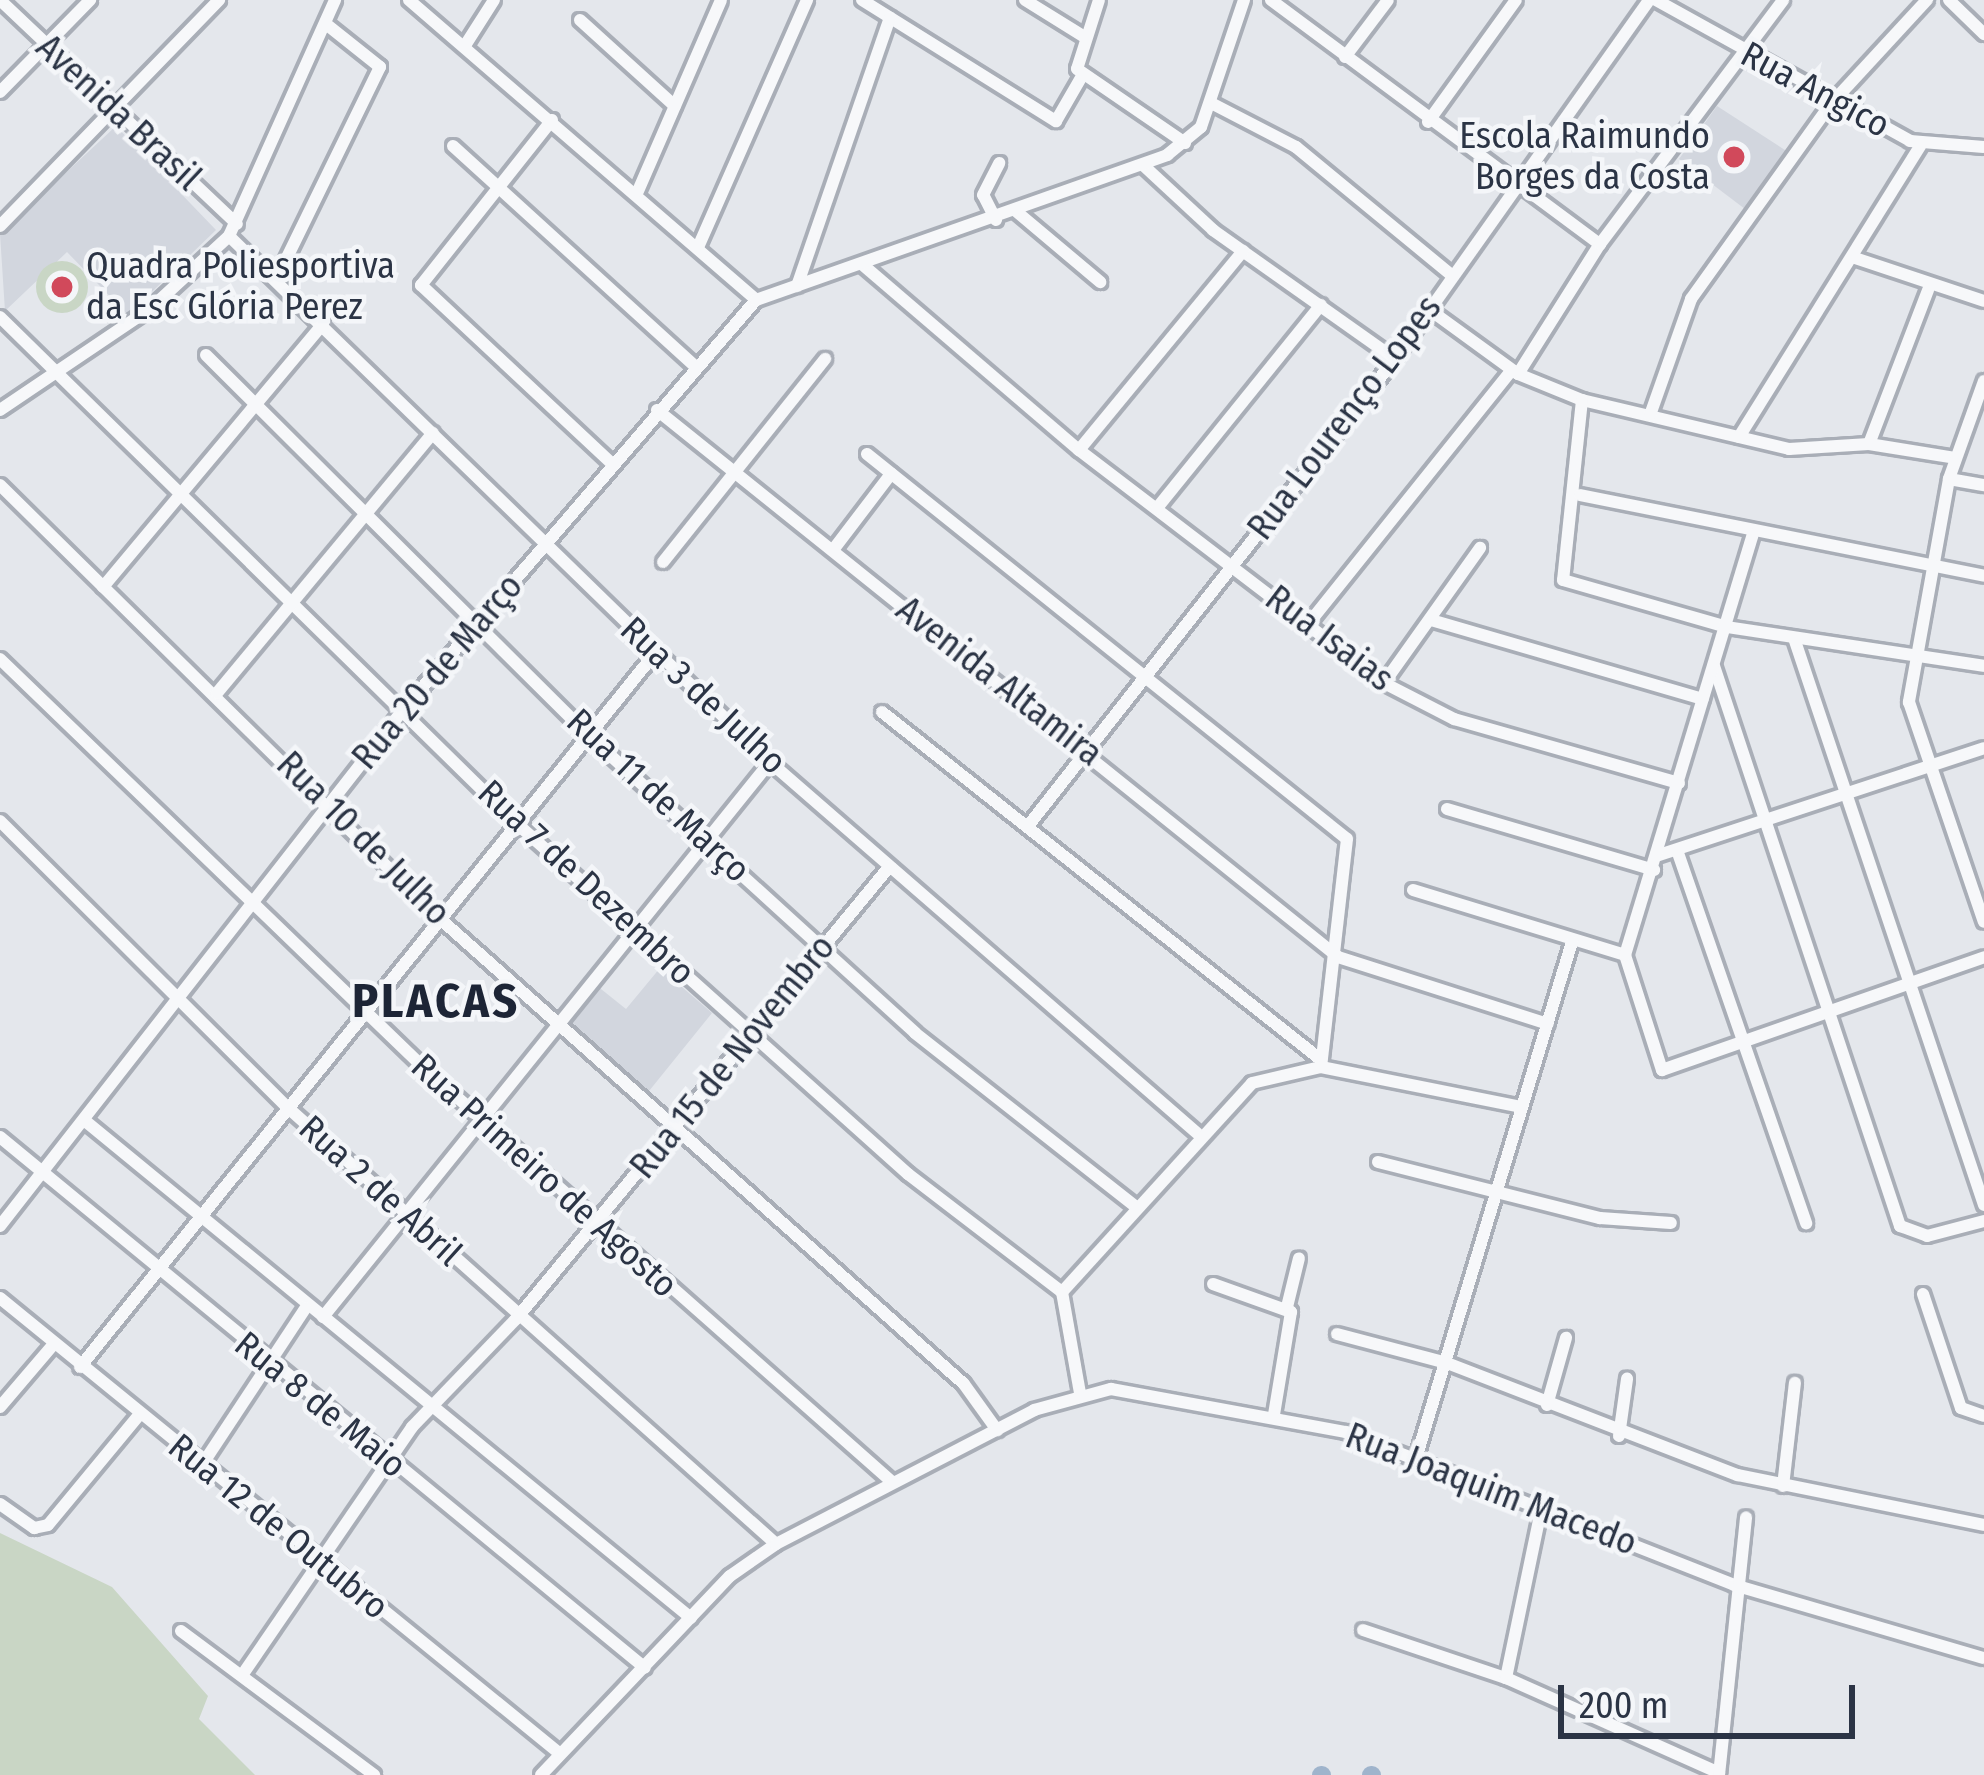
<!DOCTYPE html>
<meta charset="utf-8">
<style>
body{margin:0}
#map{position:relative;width:1984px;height:1775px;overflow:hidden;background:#e4e7ec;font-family:"Fira Sans Condensed",sans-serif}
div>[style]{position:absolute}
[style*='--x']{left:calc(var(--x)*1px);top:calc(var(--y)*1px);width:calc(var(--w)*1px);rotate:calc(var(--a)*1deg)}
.built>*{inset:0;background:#d2d6de}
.green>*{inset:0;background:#c9d6c5}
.round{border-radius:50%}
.river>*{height:18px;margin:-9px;padding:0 9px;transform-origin:9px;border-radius:9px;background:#9fb4cc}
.roads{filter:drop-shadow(3px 0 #a9aeb7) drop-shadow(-3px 0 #a9aeb7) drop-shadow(0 3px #a9aeb7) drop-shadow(0 -3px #a9aeb7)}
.minor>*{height:12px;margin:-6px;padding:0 6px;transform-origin:6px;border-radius:6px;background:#f7f8fa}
.dots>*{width:33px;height:33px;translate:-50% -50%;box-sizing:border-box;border:6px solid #f4f6f9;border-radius:50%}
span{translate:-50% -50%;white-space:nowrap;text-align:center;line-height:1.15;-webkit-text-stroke:9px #f4f6f9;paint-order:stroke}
.street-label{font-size:36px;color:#2b3445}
.poi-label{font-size:36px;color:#2b3445}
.right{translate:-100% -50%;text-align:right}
.left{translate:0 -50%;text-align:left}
.district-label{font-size:48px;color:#1d2536;font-weight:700;letter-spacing:3px}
.scale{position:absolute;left:1558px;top:1685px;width:297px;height:54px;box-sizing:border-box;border:6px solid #2b3445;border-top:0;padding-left:15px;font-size:36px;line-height:42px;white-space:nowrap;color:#2b3445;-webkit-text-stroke:9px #f4f6f9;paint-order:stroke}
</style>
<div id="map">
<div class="built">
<div style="clip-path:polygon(1717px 106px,1791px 154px,1745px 209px,1679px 159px)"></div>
<div style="clip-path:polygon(116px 126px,216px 230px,128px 315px,67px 252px,5px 311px,0 234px)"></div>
<div style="clip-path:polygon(660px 968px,712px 1013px,645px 1096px,568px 1024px,596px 985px,626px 1009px)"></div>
</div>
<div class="green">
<div class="round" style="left:36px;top:261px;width:52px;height:52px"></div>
<div style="clip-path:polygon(0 1533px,112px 1587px,208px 1696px,199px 1719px,255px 1775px,0 1775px)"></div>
</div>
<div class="river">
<div style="--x:1321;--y:1775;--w:1;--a:0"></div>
<div style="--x:1371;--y:1775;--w:1;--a:0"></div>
</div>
<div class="roads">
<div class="minor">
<div style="--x:0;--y:0;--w:326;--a:43.4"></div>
<div style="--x:409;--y:0;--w:459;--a:40.8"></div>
<div style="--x:862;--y:0;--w:229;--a:32"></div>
<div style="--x:1056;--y:121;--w:52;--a:-60"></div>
<div style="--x:1025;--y:0;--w:68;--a:31.8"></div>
<div style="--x:1099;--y:0;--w:72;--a:107.7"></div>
<div style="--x:1077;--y:69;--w:131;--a:34.4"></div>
<div style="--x:1271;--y:0;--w:410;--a:36.6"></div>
<div style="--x:1656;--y:0;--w:291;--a:29"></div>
<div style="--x:1910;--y:141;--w:74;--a:4.6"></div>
<div style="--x:1949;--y:0;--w:49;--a:44.2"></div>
<div style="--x:580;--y:20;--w:128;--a:42.2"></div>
<div style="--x:466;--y:44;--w:52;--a:-57.5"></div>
<div style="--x:1345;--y:57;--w:71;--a:-53"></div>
<div style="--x:0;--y:92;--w:129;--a:-45.6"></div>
<div style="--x:1211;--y:103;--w:96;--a:27.4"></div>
<div style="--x:1296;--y:147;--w:200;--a:39.5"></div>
<div style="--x:552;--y:120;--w:211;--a:128.4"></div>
<div style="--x:421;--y:285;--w:260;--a:43.1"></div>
<div style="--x:1428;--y:122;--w:150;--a:-54.2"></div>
<div style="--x:453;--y:146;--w:328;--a:42.3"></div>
<div style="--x:1144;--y:166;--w:94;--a:42.8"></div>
<div style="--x:1213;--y:230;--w:223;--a:35.3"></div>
<div style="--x:638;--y:191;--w:208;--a:-66.5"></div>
<div style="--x:1017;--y:212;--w:109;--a:40.1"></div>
<div style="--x:996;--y:220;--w:28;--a:-117"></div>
<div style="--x:983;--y:195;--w:36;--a:-63"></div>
<div style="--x:0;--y:226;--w:315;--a:-45.9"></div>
<div style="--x:229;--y:236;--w:755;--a:44.19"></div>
<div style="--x:770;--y:762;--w:566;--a:40.99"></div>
<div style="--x:699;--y:245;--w:268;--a:-66.2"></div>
<div style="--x:1855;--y:258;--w:136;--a:18.4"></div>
<div style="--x:863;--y:265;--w:284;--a:40.6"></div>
<div style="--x:1079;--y:450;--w:384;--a:37.4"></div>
<div style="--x:1384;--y:683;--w:79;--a:27.2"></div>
<div style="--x:1454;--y:719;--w:234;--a:15.9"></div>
<div style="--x:277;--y:278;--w:235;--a:-64"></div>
<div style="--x:380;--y:67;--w:69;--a:-141.5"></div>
<div style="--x:797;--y:286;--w:284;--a:-70.9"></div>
<div style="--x:1430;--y:310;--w:109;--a:36"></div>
<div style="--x:1518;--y:374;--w:69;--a:22.1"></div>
<div style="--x:1582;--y:400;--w:213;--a:13.3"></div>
<div style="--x:1789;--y:449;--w:80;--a:-3.6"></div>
<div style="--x:1869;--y:444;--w:87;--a:9.2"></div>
<div style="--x:0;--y:317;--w:720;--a:44.44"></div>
<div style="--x:514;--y:821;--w:529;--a:41.86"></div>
<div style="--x:908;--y:1174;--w:194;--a:37.5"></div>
<div style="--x:206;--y:355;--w:540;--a:44.85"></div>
<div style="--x:589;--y:736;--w:441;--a:42.3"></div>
<div style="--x:915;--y:1033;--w:281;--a:38.2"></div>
<div style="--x:1518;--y:374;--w:154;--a:-57.8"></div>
<div style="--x:1600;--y:244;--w:305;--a:-53.1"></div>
<div style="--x:1984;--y:381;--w:104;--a:109.7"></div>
<div style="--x:1949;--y:479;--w:227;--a:100.2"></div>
<div style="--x:1909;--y:702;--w:232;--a:71.2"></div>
<div style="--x:1582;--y:400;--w:181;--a:96"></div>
<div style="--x:1563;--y:580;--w:171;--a:16"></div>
<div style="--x:1727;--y:627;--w:260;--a:8.6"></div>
<div style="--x:0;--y:410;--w:181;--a:-34"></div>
<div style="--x:150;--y:309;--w:108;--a:-42.7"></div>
<div style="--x:229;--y:236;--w:259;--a:-65.8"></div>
<div style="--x:657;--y:410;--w:873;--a:38.77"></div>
<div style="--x:1338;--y:957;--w:220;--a:17.7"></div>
<div style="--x:1650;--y:415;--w:123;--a:-70.5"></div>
<div style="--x:1691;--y:299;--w:239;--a:-54.4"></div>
<div style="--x:1830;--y:105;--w:143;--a:-47.3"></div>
<div style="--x:1739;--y:437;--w:343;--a:-58.1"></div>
<div style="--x:1869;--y:444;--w:165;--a:-69"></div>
<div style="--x:1079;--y:450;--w:258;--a:-50.5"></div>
<div style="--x:867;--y:454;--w:615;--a:38.73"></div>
<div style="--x:1347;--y:839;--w:229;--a:96.5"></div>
<div style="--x:1949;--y:479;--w:36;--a:10"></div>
<div style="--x:0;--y:485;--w:615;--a:44.6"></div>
<div style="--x:438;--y:917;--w:703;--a:41.6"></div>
<div style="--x:964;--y:1384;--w:57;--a:54.3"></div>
<div style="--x:1580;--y:495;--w:412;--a:11.3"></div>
<div style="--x:1157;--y:508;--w:261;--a:-51.1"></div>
<div style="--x:833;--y:550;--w:96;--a:-52.7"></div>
<div style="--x:663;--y:562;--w:260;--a:-51.4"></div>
<div style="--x:103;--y:587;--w:343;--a:-50.1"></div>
<div style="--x:1431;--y:620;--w:283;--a:16.2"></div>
<div style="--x:1309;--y:623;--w:324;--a:-51.3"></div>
<div style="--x:1794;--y:638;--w:598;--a:71.47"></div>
<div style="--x:0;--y:659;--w:589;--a:43.97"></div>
<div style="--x:424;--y:1068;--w:623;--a:41.49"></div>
<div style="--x:1714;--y:666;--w:590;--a:71.63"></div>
<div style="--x:1900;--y:1226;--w:29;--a:20"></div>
<div style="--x:1927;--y:1236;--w:59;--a:-14.7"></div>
<div style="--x:1384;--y:683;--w:166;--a:-54.6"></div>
<div style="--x:217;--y:693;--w:338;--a:-50.3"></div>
<div style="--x:882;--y:712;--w:559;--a:38.39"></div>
<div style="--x:1447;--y:809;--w:216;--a:16.4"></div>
<div style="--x:0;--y:821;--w:404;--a:44.9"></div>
<div style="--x:286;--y:1106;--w:657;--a:41.79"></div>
<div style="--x:1028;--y:826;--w:594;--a:-51.84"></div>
<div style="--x:1395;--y:359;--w:440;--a:-54.7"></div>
<div style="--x:1678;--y:853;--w:392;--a:70.9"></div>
<div style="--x:1656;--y:856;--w:345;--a:-18.2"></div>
<div style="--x:1413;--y:890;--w:222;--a:17"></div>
<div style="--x:1625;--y:955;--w:121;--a:72.2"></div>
<div style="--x:1662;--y:1070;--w:341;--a:-19.3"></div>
<div style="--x:1625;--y:955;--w:439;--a:-73.1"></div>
<div style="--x:84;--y:1120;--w:785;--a:39.37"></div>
<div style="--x:0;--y:1137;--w:835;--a:39.46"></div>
<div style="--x:1378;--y:1162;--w:229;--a:14.2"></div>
<div style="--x:1600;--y:1218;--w:71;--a:4"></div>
<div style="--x:0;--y:1226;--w:655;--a:-52.01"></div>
<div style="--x:403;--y:710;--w:541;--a:-49.27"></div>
<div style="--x:756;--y:300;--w:436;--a:-19.4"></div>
<div style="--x:1167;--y:155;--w:44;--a:-39.5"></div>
<div style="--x:1201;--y:127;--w:134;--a:-71.3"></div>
<div style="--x:1213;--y:1284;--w:83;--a:19.7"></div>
<div style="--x:1291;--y:1312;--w:104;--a:99.4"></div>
<div style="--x:1062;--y:1292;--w:282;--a:-47.7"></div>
<div style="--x:1252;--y:1083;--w:71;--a:-13.1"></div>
<div style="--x:1321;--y:1067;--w:205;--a:11.3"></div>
<div style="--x:1062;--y:1292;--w:103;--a:79.9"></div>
<div style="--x:1923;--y:1294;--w:120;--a:71.6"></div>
<div style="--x:1961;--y:1408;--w:24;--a:19"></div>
<div style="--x:0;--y:1298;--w:721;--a:39.14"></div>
<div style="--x:1287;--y:1307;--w:50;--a:-76.2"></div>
<div style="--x:323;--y:1317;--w:713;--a:-51.15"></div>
<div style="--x:1337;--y:1334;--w:114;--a:14.8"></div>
<div style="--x:1447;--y:1363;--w:312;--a:21.1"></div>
<div style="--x:1738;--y:1475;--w:251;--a:11.5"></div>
<div style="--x:80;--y:1367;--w:918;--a:-51.15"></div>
<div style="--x:1547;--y:1405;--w:70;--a:-74.2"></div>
<div style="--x:0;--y:1407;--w:82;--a:-49.5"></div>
<div style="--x:1619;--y:1436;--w:58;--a:-82"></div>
<div style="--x:1417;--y:1455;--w:536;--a:-73.19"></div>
<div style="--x:202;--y:1465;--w:189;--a:-56.6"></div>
<div style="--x:1783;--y:1486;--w:104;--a:-83.4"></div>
<div style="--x:0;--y:1504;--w:42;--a:35.2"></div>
<div style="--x:34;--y:1528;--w:14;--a:-12"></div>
<div style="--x:48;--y:1525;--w:143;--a:-50.4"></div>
<div style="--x:1363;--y:1630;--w:151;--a:18.6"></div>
<div style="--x:1506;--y:1678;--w:233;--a:24"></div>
<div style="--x:181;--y:1631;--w:241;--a:36.7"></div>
<div style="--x:243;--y:1674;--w:299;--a:-55.6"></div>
<div style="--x:412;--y:1427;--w:150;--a:-46.1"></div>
<div style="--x:516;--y:1319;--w:587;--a:-50.46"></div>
<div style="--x:1506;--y:1678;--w:177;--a:-78.2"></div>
<div style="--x:541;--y:1775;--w:274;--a:-46.5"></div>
<div style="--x:730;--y:1576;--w:56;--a:-34.8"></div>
<div style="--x:776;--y:1544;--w:291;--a:-27.4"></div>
<div style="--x:1034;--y:1410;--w:80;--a:-15.3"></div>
<div style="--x:1111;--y:1389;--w:239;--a:10.4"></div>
<div style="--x:1346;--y:1432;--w:417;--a:21.5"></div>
<div style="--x:1734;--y:1585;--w:260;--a:16.3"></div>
<div style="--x:1719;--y:1775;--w:259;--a:-84"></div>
</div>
</div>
<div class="dots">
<div style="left:1734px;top:157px;background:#d1495b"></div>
<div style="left:62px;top:287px;background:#d1495b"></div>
</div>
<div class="street-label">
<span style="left:1815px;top:90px;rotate:28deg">Rua Angico</span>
<span style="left:118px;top:113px;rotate:43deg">Avenida Brasil</span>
<span style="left:1345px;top:418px;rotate:-53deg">Rua Lourenço Lopes</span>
<span style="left:1329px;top:639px;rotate:37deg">Rua Isaias</span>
<span style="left:438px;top:672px;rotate:-50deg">Rua 20 de Março</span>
<span style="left:999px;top:682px;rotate:38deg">Avenida Altamira</span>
<span style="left:703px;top:696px;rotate:43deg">Rua 3 de Julho</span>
<span style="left:658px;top:796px;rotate:43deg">Rua 11 de Março</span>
<span style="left:363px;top:839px;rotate:45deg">Rua 10 de Julho</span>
<span style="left:586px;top:883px;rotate:43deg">Rua 7 de Dezembro</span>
<span style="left:733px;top:1057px;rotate:-51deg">Rua 15 de Novembro</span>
<span style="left:544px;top:1176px;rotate:42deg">Rua Primeiro de Agosto</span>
<span style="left:380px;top:1191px;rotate:42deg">Rua 2 de Abril</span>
<span style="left:320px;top:1405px;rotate:39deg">Rua 8 de Maio</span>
<span style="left:1491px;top:1490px;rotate:21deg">Rua Joaquim Macedo</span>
<span style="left:278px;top:1527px;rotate:39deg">Rua 12 de Outubro</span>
</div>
<div class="poi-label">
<span class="right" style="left:1710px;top:157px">Escola Raimundo<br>Borges da Costa</span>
<span class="left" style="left:86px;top:287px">Quadra Poliesportiva<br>da Esc Glória Perez</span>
</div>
<div class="district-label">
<span style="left:436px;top:1002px">PLACAS</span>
</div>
<div class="scale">200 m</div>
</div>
